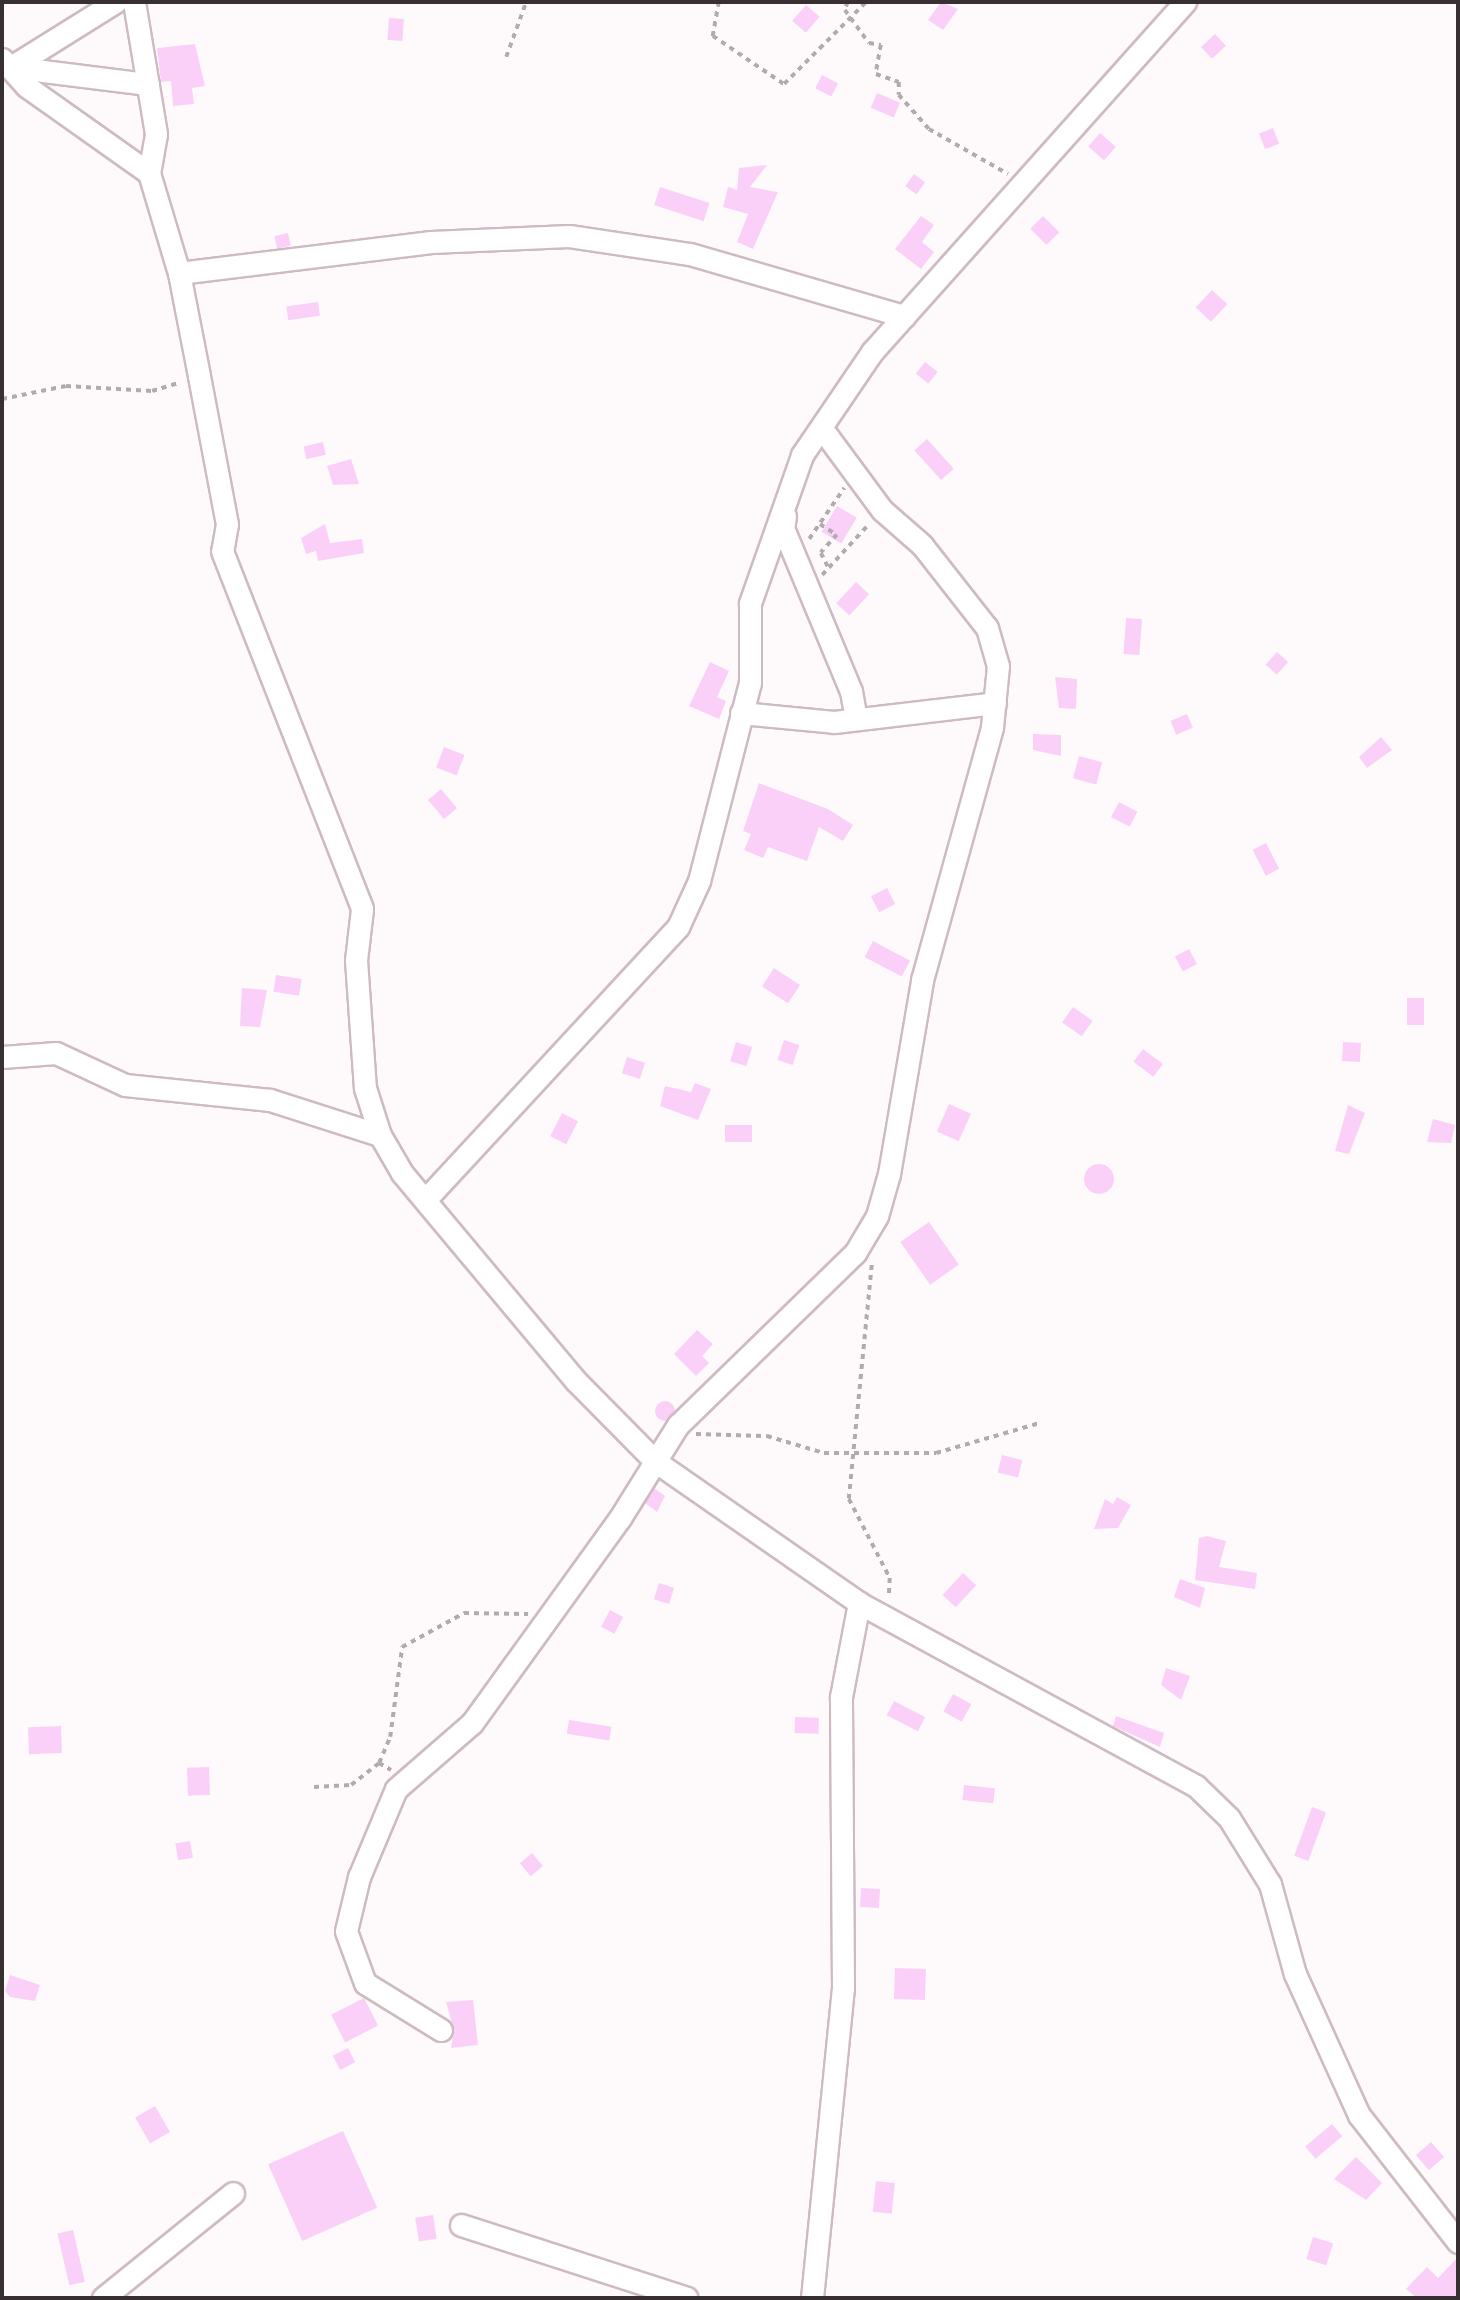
<!DOCTYPE html>
<style>
body{margin:0}
#map{position:relative;width:1460px;height:2300px;overflow:hidden;background:#fefafb;font-family:"Alegreya Sans",sans-serif}
div>[style]{position:absolute}
[style*='--x']{left:calc(var(--x)*1px);top:calc(var(--y)*1px);width:calc(var(--w)*1px);rotate:calc(var(--a)*1deg)}
.building>*{inset:0;background:#fbd0f8;transform-origin:0 0}
.round{border-radius:50%}
.path>*{height:3.5px;margin-top:-1.75px;transform-origin:0;background:repeating-linear-gradient(90deg,#b1abad 0 5px,transparent 0 10px)}
.roads{filter:drop-shadow(2px 0 #cebbc1) drop-shadow(-2px 0 #cebbc1) drop-shadow(0 2px #cebbc1) drop-shadow(0 -2px #cebbc1)}
.minor>*{height:21px;margin:-10.5px;padding:0 10.5px;transform-origin:10.5px;border-radius:10.5px;background:#fff}
span{translate:-50% -50%;white-space:nowrap;text-align:center;line-height:1.15;-webkit-text-stroke:6px #fefafb;paint-order:stroke}
.frame{position:absolute;inset:0;border:4px solid #372f31;pointer-events:none}
</style>
<div id="map">
<div class="building">
<div style="clip-path:polygon(941px 2px,958px 9px,943px 30px,928px 20px)"></div>
<div style="left:806px;top:5px;width:18px;height:21px;rotate:41deg"></div>
<div style="left:389px;top:18px;width:15px;height:22px;rotate:4deg"></div>
<div style="left:1215px;top:34px;width:16px;height:19px;rotate:47deg"></div>
<div style="clip-path:polygon(195px 44px,205px 86px,192px 88px,194px 104px,173px 106px,171px 81px,161px 82px,157px 48px)"></div>
<div style="left:822px;top:75px;width:18px;height:15px;rotate:27deg"></div>
<div style="left:877px;top:93px;width:25px;height:16px;rotate:23deg"></div>
<div style="left:1273px;top:128px;width:17px;height:15px;rotate:69deg"></div>
<div style="left:1100px;top:133px;width:21px;height:18px;rotate:41deg"></div>
<div style="clip-path:polygon(767px 165px,750px 187px,778px 192px,753px 249px,737px 242px,748px 214px,723px 207px,728px 187px,737px 190px,739px 168px)"></div>
<div style="left:914px;top:174px;width:14px;height:15px;rotate:36deg"></div>
<div style="left:660px;top:187px;width:52px;height:19px;rotate:18deg"></div>
<div style="clip-path:polygon(921px 216px,934px 225px,922px 242px,934px 252px,921px 269px,895px 249px)"></div>
<div style="left:1043px;top:216px;width:23px;height:18px;rotate:45deg"></div>
<div style="left:288px;top:233px;width:13px;height:14px;rotate:77deg"></div>
<div style="left:1212px;top:290px;width:21px;height:24px;rotate:43deg"></div>
<div style="left:318px;top:302px;width:14px;height:32px;rotate:82deg"></div>
<div style="left:925px;top:362px;width:16px;height:15px;rotate:38deg"></div>
<div style="left:927px;top:439px;width:40px;height:17px;rotate:48deg"></div>
<div style="left:323px;top:442px;width:13px;height:20px;rotate:77deg"></div>
<div style="clip-path:polygon(351px 459px,359px 484px,333px 485px,327px 466px)"></div>
<div style="left:837px;top:506px;width:23px;height:30px;rotate:31deg"></div>
<div style="clip-path:polygon(325px 524px,330px 543px,362px 539px,364px 553px,318px 561px,316px 551px,306px 554px,301px 538px)"></div>
<div style="left:856px;top:582px;width:18px;height:29px;rotate:43deg"></div>
<div style="left:1126px;top:618px;width:16px;height:36px;rotate:4deg"></div>
<div style="left:1277px;top:652px;width:15px;height:17px;rotate:42deg"></div>
<div style="clip-path:polygon(710px 662px,729px 671px,717px 697px,726px 701px,719px 719px,689px 706px)"></div>
<div style="clip-path:polygon(1055px 677px,1077px 679px,1076px 709px,1059px 708px)"></div>
<div style="left:1187px;top:714px;width:15px;height:18px;rotate:67deg"></div>
<div style="clip-path:polygon(1033px 734px,1061px 735px,1061px 756px,1033px 750px)"></div>
<div style="clip-path:polygon(1381px 737px,1392px 750px,1367px 768px,1359px 757px)"></div>
<div style="left:444px;top:747px;width:22px;height:22px;rotate:21deg"></div>
<div style="left:1079px;top:756px;width:24px;height:23px;rotate:15deg"></div>
<div style="clip-path:polygon(759px 783px,828px 809px,853px 825px,843px 841px,819px 827px,807px 861px,768px 847px,763px 858px,744px 850px,751px 834px,743px 831px)"></div>
<div style="left:441px;top:789px;width:25px;height:17px;rotate:50deg"></div>
<div style="left:1119px;top:802px;width:21px;height:17px;rotate:28deg"></div>
<div style="left:1266px;top:843px;width:29px;height:15px;rotate:63deg"></div>
<div style="left:887px;top:888px;width:18px;height:18px;rotate:63deg"></div>
<div style="left:873px;top:941px;width:42px;height:18px;rotate:28deg"></div>
<div style="left:1189px;top:949px;width:17px;height:16px;rotate:62deg"></div>
<div style="left:774px;top:968px;width:31px;height:22px;rotate:33deg"></div>
<div style="left:276px;top:975px;width:26px;height:17px;rotate:9deg"></div>
<div style="clip-path:polygon(242px 988px,267px 990px,260px 1027px,240px 1026px)"></div>
<div style="left:1407px;top:998px;width:17px;height:27px"></div>
<div style="left:1073px;top:1007px;width:24px;height:19px;rotate:35deg"></div>
<div style="left:784px;top:1040px;width:16px;height:21px;rotate:18deg"></div>
<div style="left:736px;top:1042px;width:17px;height:20px;rotate:17deg"></div>
<div style="left:1343px;top:1042px;width:18px;height:19px;rotate:3deg"></div>
<div style="left:1143px;top:1049px;width:25px;height:16px;rotate:37deg"></div>
<div style="left:627px;top:1057px;width:19px;height:17px;rotate:18deg"></div>
<div style="clip-path:polygon(695px 1083px,711px 1089px,698px 1120px,660px 1106px,665px 1086px,691px 1092px)"></div>
<div style="left:949px;top:1104px;width:24px;height:30px;rotate:24deg"></div>
<div style="clip-path:polygon(1348px 1105px,1365px 1113px,1349px 1154px,1335px 1151px)"></div>
<div style="left:562px;top:1113px;width:18px;height:26px;rotate:27deg"></div>
<div style="clip-path:polygon(1433px 1119px,1455px 1125px,1451px 1143px,1427px 1142px)"></div>
<div style="left:725px;top:1125px;width:27px;height:17px"></div>
<div class="round" style="left:1084px;top:1164px;width:30px;height:30px"></div>
<div style="left:929px;top:1222px;width:52px;height:35px;rotate:55deg"></div>
<div style="clip-path:polygon(697px 1330px,713px 1344px,702px 1356px,709px 1363px,696px 1376px,674px 1354px)"></div>
<div class="round" style="left:655px;top:1401px;width:20px;height:20px"></div>
<div style="left:1002px;top:1455px;width:21px;height:18px;rotate:14deg"></div>
<div style="clip-path:polygon(654px 1488px,665px 1496px,657px 1512px,645px 1503px)"></div>
<div style="clip-path:polygon(1117px 1497px,1131px 1505px,1118px 1528px,1094px 1529px,1105px 1499px,1113px 1504px)"></div>
<div style="clip-path:polygon(1207px 1536px,1226px 1541px,1219px 1567px,1257px 1573px,1255px 1589px,1195px 1580px,1199px 1538px)"></div>
<div style="left:963px;top:1573px;width:18px;height:30px;rotate:43deg"></div>
<div style="clip-path:polygon(1180px 1579px,1205px 1588px,1200px 1608px,1174px 1597px)"></div>
<div style="left:659px;top:1583px;width:16px;height:17px;rotate:18deg"></div>
<div style="left:610px;top:1610px;width:15px;height:19px;rotate:28deg"></div>
<div style="clip-path:polygon(1166px 1668px,1190px 1676px,1181px 1700px,1161px 1685px)"></div>
<div style="left:953px;top:1694px;width:21px;height:20px;rotate:29deg"></div>
<div style="left:894px;top:1701px;width:35px;height:16px;rotate:27deg"></div>
<div style="clip-path:polygon(1116px 1716px,1164px 1733px,1160px 1747px,1113px 1726px)"></div>
<div style="left:795px;top:1717px;width:24px;height:16px;rotate:2deg"></div>
<div style="left:569px;top:1720px;width:43px;height:14px;rotate:9deg"></div>
<div style="left:61px;top:1726px;width:27px;height:33px;rotate:88deg"></div>
<div style="left:209px;top:1767px;width:28px;height:22px;rotate:88deg"></div>
<div style="left:964px;top:1785px;width:31px;height:15px;rotate:6deg"></div>
<div style="left:1312px;top:1807px;width:15px;height:52px;rotate:20deg"></div>
<div style="left:190px;top:1841px;width:17px;height:15px;rotate:80deg"></div>
<div style="left:532px;top:1853px;width:17px;height:16px;rotate:50deg"></div>
<div style="left:861px;top:1888px;width:19px;height:19px;rotate:3deg"></div>
<div style="left:895px;top:1968px;width:31px;height:31px;rotate:2deg"></div>
<div style="clip-path:polygon(10px 1975px,40px 1985px,35px 2001px,10px 1997px,5px 1991px)"></div>
<div style="left:364px;top:1998px;width:31px;height:37px;rotate:63deg"></div>
<div style="clip-path:polygon(473px 2000px,478px 2045px,451px 2048px,454px 2030px,446px 2002px)"></div>
<div style="left:348px;top:2048px;width:16px;height:17px;rotate:63deg"></div>
<div style="left:155px;top:2106px;width:30px;height:23px;rotate:60deg"></div>
<div style="left:1332px;top:2124px;width:16px;height:35px;rotate:50deg"></div>
<div style="left:343px;top:2131px;width:84px;height:82px;rotate:66deg"></div>
<div style="left:1431px;top:2142px;width:20px;height:20px;rotate:49deg"></div>
<div style="clip-path:polygon(1356px 2157px,1382px 2183px,1366px 2200px,1334px 2179px)"></div>
<div style="left:876px;top:2181px;width:19px;height:31px;rotate:6deg"></div>
<div style="left:433px;top:2215px;width:24px;height:18px;rotate:81deg"></div>
<div style="left:73px;top:2230px;width:53px;height:16px;rotate:77deg"></div>
<div style="left:1313px;top:2237px;width:21px;height:23px;rotate:17deg"></div>
<div style="clip-path:polygon(1458px 2257px,1458px 2298px,1417px 2298px,1406px 2289px,1427px 2267px,1438px 2278px)"></div>
</div>
<div class="path">
<div style="--x:719;--y:2;--w:35;--a:100"></div>
<div style="--x:713;--y:36;--w:86;--a:34.1"></div>
<div style="--x:784;--y:84;--w:116;--a:-45"></div>
<div style="--x:848;--y:2;--w:9;--a:111"></div>
<div style="--x:845;--y:10;--w:41;--a:54"></div>
<div style="--x:869;--y:43;--w:12;--a:9"></div>
<div style="--x:881;--y:45;--w:29;--a:100"></div>
<div style="--x:876;--y:74;--w:24;--a:19"></div>
<div style="--x:899;--y:82;--w:13;--a:90"></div>
<div style="--x:899;--y:95;--w:45;--a:48.6"></div>
<div style="--x:929;--y:129;--w:91;--a:29.7"></div>
<div style="--x:506;--y:57;--w:59;--a:-70"></div>
<div style="--x:2;--y:399;--w:65;--a:-11.5"></div>
<div style="--x:66;--y:386;--w:86;--a:3.3"></div>
<div style="--x:152;--y:391;--w:30;--a:-17"></div>
<div style="--x:820;--y:524;--w:20;--a:33"></div>
<div style="--x:837;--y:535;--w:24;--a:132"></div>
<div style="--x:821;--y:553;--w:18;--a:63"></div>
<div style="--x:809;--y:539;--w:62;--a:-55.5"></div>
<div style="--x:822;--y:575;--w:69;--a:-47.3"></div>
<div style="--x:872;--y:1265;--w:235;--a:95.6"></div>
<div style="--x:849;--y:1499;--w:89;--a:62.6"></div>
<div style="--x:890;--y:1578;--w:19;--a:93"></div>
<div style="--x:696;--y:1434;--w:71;--a:1.6"></div>
<div style="--x:767;--y:1436;--w:59;--a:16.6"></div>
<div style="--x:824;--y:1453;--w:112;--a:0"></div>
<div style="--x:936;--y:1453;--w:108;--a:-16.1"></div>
<div style="--x:379;--y:1763;--w:14;--a:30"></div>
<div style="--x:314;--y:1787;--w:37;--a:-3"></div>
<div style="--x:351;--y:1785;--w:36;--a:-38"></div>
<div style="--x:379;--y:1763;--w:28;--a:-67"></div>
<div style="--x:390;--y:1737;--w:91;--a:-82.4"></div>
<div style="--x:402;--y:1647;--w:71;--a:-28.7"></div>
<div style="--x:464;--y:1613;--w:64;--a:0.9"></div>
</div>
<div class="roads">
<div class="minor">
<div style="--x:134;--y:2;--w:134;--a:80.5"></div>
<div style="--x:156;--y:134;--w:40;--a:100"></div>
<div style="--x:149;--y:173;--w:104;--a:73.3"></div>
<div style="--x:179;--y:273;--w:105;--a:79"></div>
<div style="--x:199;--y:376;--w:151;--a:79.3"></div>
<div style="--x:227;--y:524;--w:27;--a:100"></div>
<div style="--x:222;--y:551;--w:384;--a:68.6"></div>
<div style="--x:362;--y:909;--w:51;--a:96.7"></div>
<div style="--x:356;--y:960;--w:128;--a:86"></div>
<div style="--x:365;--y:1088;--w:49;--a:72.3"></div>
<div style="--x:380;--y:1135;--w:44;--a:59.9"></div>
<div style="--x:402;--y:1173;--w:271;--a:50.1"></div>
<div style="--x:576;--y:1381;--w:112;--a:45.4"></div>
<div style="--x:655;--y:1461;--w:249;--a:34.8"></div>
<div style="--x:859;--y:1603;--w:383;--a:28.5"></div>
<div style="--x:1196;--y:1786;--w:46;--a:44.1"></div>
<div style="--x:1229;--y:1818;--w:78;--a:58.2"></div>
<div style="--x:1270;--y:1884;--w:93;--a:74.5"></div>
<div style="--x:1295;--y:1974;--w:155;--a:65.6"></div>
<div style="--x:1359;--y:2115;--w:161;--a:52.1"></div>
<div style="--x:2;--y:59;--w:36;--a:48"></div>
<div style="--x:26;--y:86;--w:151;--a:35.3"></div>
<div style="--x:11;--y:67;--w:138;--a:7.1"></div>
<div style="--x:11;--y:67;--w:123;--a:-32"></div>
<div style="--x:179;--y:273;--w:254;--a:-7"></div>
<div style="--x:431;--y:242;--w:138;--a:-2.5"></div>
<div style="--x:569;--y:236;--w:122;--a:8.5"></div>
<div style="--x:690;--y:254;--w:223;--a:16.2"></div>
<div style="--x:785;--y:516;--w:12;--a:99"></div>
<div style="--x:783;--y:528;--w:177;--a:67.4"></div>
<div style="--x:851;--y:691;--w:27;--a:80"></div>
<div style="--x:741;--y:713;--w:93;--a:5.5"></div>
<div style="--x:834;--y:722;--w:162;--a:-6.7"></div>
<div style="--x:2;--y:1057;--w:54;--a:-4.2"></div>
<div style="--x:56;--y:1053;--w:76;--a:24.9"></div>
<div style="--x:125;--y:1085;--w:146;--a:5.9"></div>
<div style="--x:270;--y:1100;--w:115;--a:17.7"></div>
<div style="--x:426;--y:1199;--w:371;--a:-47.2"></div>
<div style="--x:678;--y:927;--w:51;--a:-65.5"></div>
<div style="--x:699;--y:881;--w:204;--a:-75.6"></div>
<div style="--x:750;--y:683;--w:80;--a:-90"></div>
<div style="--x:750;--y:603;--w:157;--a:-70.6"></div>
<div style="--x:802;--y:455;--w:125;--a:-55.8"></div>
<div style="--x:872;--y:352;--w:470;--a:-48.2"></div>
<div style="--x:441;--y:2030;--w:89;--a:-148.3"></div>
<div style="--x:365;--y:1983;--w:55;--a:-110.1"></div>
<div style="--x:346;--y:1931;--w:56;--a:-76.5"></div>
<div style="--x:359;--y:1877;--w:95;--a:-67.2"></div>
<div style="--x:396;--y:1789;--w:101;--a:-41"></div>
<div style="--x:472;--y:1723;--w:253;--a:-54.2"></div>
<div style="--x:620;--y:1518;--w:110;--a:-58.1"></div>
<div style="--x:678;--y:1425;--w:247;--a:-44.2"></div>
<div style="--x:855;--y:1253;--w:43;--a:-59.3"></div>
<div style="--x:877;--y:1216;--w:44;--a:-74.1"></div>
<div style="--x:889;--y:1174;--w:197;--a:-80.3"></div>
<div style="--x:922;--y:980;--w:263;--a:-74.5"></div>
<div style="--x:992;--y:727;--w:61;--a:-84.4"></div>
<div style="--x:998;--y:666;--w:40;--a:-106"></div>
<div style="--x:987;--y:628;--w:105;--a:-128.1"></div>
<div style="--x:922;--y:545;--w:53;--a:-138.8"></div>
<div style="--x:882;--y:510;--w:101;--a:-126.5"></div>
<div style="--x:461;--y:2225;--w:237;--a:17.9"></div>
<div style="--x:103;--y:2298;--w:167;--a:-38.9"></div>
<div style="--x:812;--y:2298;--w:312;--a:-84.3"></div>
<div style="--x:843;--y:1988;--w:291;--a:-90.4"></div>
<div style="--x:841;--y:1697;--w:96;--a:-79.2"></div>
</div>
</div>
<div class="frame"></div>
</div>
